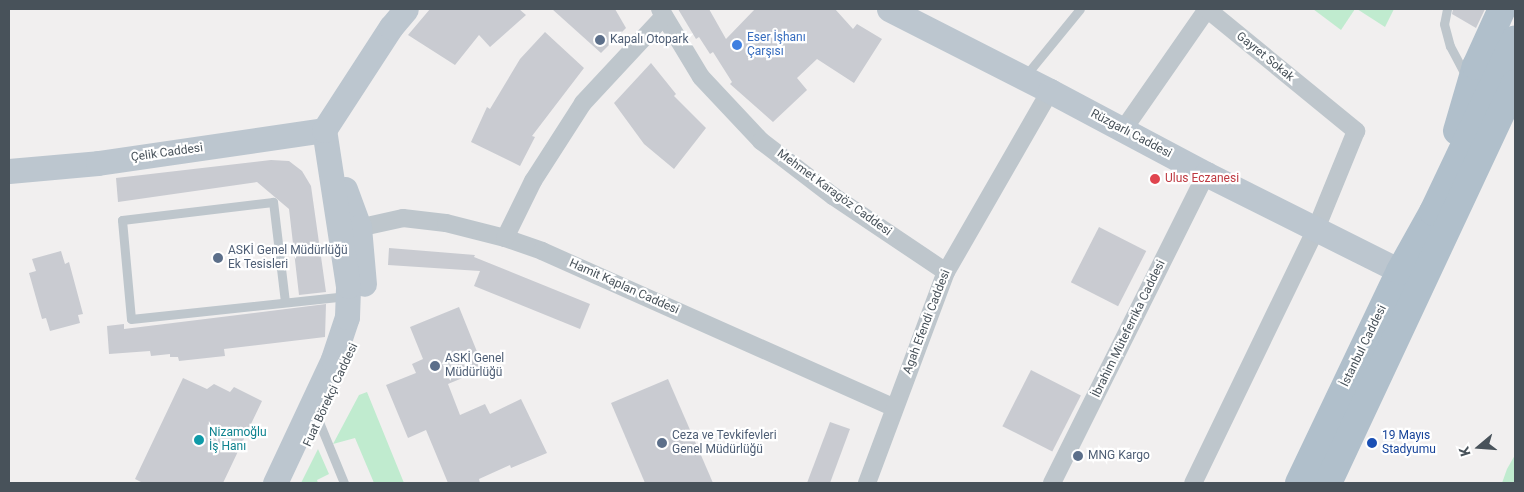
<!DOCTYPE html>
<meta charset="utf-8">
<style>
body{margin:0}
#map{position:relative;width:1524px;height:492px;overflow:hidden;background:#f1efef;font-family:Roboto,sans-serif}
div>[style]{position:absolute}
[style*='--x']{left:calc(var(--x)*1px);top:calc(var(--y)*1px);width:calc(var(--w)*1px);rotate:calc(var(--a)*1deg)}
.green>*{inset:0;background:#c0ebcf}
.building>*{inset:0;background:#c9cbd1;transform-origin:0 0}
.lane>*{height:9px;margin:-4.5px;padding:0 4.5px;transform-origin:4.5px;border-radius:4.5px;background:#bec6cc}
.street>*{height:18px;margin:-9px;padding:0 9px;transform-origin:9px;border-radius:9px;background:#bec6cc}
.secondary>*{height:25px;margin:-12.5px;padding:0 12.5px;transform-origin:12.5px;border-radius:12.5px;background:#bcc6cf}
.primary>*{height:28px;margin:-14px;padding:0 14px;transform-origin:14px;border-radius:14px;background:#b0bfcb}
.dots>*{width:14px;height:14px;translate:-50% -50%;box-sizing:border-box;border:2px solid #fff;border-radius:50%}
span{translate:-50% -50%;white-space:nowrap;text-align:center;line-height:1.15;-webkit-text-stroke:4.5px #fff;paint-order:stroke}
.shop-label{font-size:12px;color:#366cbe}
.left{translate:0 -50%;text-align:left}
.service-label{font-size:12px;color:#4e5e75}
.street-label{font-size:12px;color:#48525a}
.health-label{font-size:12px;color:#be3a42}
.culture-label{font-size:12px;color:#0d838f}
.transit-label{font-size:12px;color:#164399}
.frame{position:absolute;inset:0;border:10px solid #48525a;pointer-events:none}
.north{position:absolute;left:1454px;top:422px;width:50px;height:50px;-webkit-text-stroke:4px #fff;paint-order:stroke;rotate:252deg;font-size:14px;font-weight:700;line-height:20px;text-align:center;color:#48525a}
.north::after{content:'';display:block;margin:auto;width:18px;height:22px;background:#48525a;clip-path:polygon(50% 0,100% 100%,50% 72%,0 100%)}
</style>
<div id="map">
<div class="green">
<div style="clip-path:polygon(1313px 9px,1355px 9px,1341px 30px)"></div>
<div style="clip-path:polygon(1357px 9px,1394px 9px,1385px 27px)"></div>
<div style="clip-path:polygon(367px 392px,404px 483px,374px 483px,355px 438px,333px 444px,359px 395px)"></div>
<div style="clip-path:polygon(318px 449px,329px 474px,317px 480px,318px 483px,301px 483px)"></div>
<div style="clip-path:polygon(1515px 455px,1515px 483px,1502px 483px,1507px 469px)"></div>
</div>
<div class="building">
<div style="clip-path:polygon(430px 9px,519px 9px,526px 15px,490px 47px,479px 35px,455px 65px,408px 35px)"></div>
<div style="clip-path:polygon(552px 9px,615px 9px,626px 28px,601px 53px)"></div>
<div style="clip-path:polygon(678px 9px,709px 9px,726px 39px,755px 9px,835px 9px,853px 29px,857px 24px,882px 39px,854px 83px,817px 59px,797px 78px,807px 90px,773px 122px,730px 84px,732px 82px,713px 52px,710px 54px,699px 37px,696px 39px)"></div>
<div style="clip-path:polygon(1453px 9px,1485px 9px,1476px 28px,1452px 14px)"></div>
<div style="clip-path:polygon(545px 32px,584px 68px,532px 136px,535px 137px,520px 166px,471px 142px,487px 107px,490px 109px,520px 59px)"></div>
<div style="clip-path:polygon(651px 63px,676px 94px,674px 96px,706px 128px,674px 169px,644px 144px,614px 103px)"></div>
<div style="clip-path:polygon(271px 160px,289px 161px,302px 171px,311px 186px,326px 292px,299px 295px,289px 209px,257px 182px,118px 202px,116px 178px)"></div>
<div style="left:1099px;top:227px;width:53px;height:62px;rotate:27deg"></div>
<div style="clip-path:polygon(389px 248px,475px 255px,474px 257px,590px 304px,580px 329px,474px 286px,480px 271px,388px 265px)"></div>
<div style="clip-path:polygon(61px 251px,65px 264px,69px 262px,83px 314px,78px 315px,80px 323px,50px 331px,46px 318px,42px 319px,29px 273px,36px 271px,32px 259px)"></div>
<div style="clip-path:polygon(326px 304px,325px 337px,224px 349px,225px 356px,179px 361px,178px 357px,170px 357px,170px 354px,151px 356px,150px 351px,109px 354px,107px 326px,124px 324px,124px 329px)"></div>
<div style="clip-path:polygon(459px 307px,484px 369px,448px 384px,460px 415px,485px 404px,490px 414px,521px 399px,547px 453px,511px 468px,510px 465px,479px 479px,480px 483px,448px 483px,426px 430px,408px 438px,386px 385px,416px 373px,412px 364px,423px 359px,410px 327px)"></div>
<div style="left:1031px;top:370px;width:56px;height:63px;rotate:27deg"></div>
<div style="clip-path:polygon(183px 378px,207px 389px,214px 384px,230px 392px,234px 387px,262px 401px,223px 483px,143px 483px,135px 479px)"></div>
<div style="clip-path:polygon(668px 379px,713px 483px,645px 483px,611px 403px)"></div>
<div style="clip-path:polygon(830px 422px,850px 429px,830px 483px,807px 483px)"></div>
</div>
<div class="lane">
<div style="--x:1447;--y:9;--w:15;--a:101"></div>
<div style="--x:1444;--y:24;--w:23;--a:75"></div>
<div style="--x:1450;--y:46;--w:34;--a:62"></div>
<div style="--x:1026;--y:75;--w:85;--a:-50.7"></div>
<div style="--x:285;--y:302;--w:101;--a:-96.8"></div>
<div style="--x:273;--y:202;--w:152;--a:173.2"></div>
<div style="--x:122;--y:220;--w:99;--a:84.8"></div>
<div style="--x:131;--y:319;--w:215;--a:-6.1"></div>
<div style="--x:319;--y:422;--w:66;--a:67.7"></div>
</div>
<div class="street">
<div style="--x:660;--y:9;--w:79;--a:58.9"></div>
<div style="--x:701;--y:77;--w:88;--a:46.8"></div>
<div style="--x:761;--y:141;--w:91;--a:37.4"></div>
<div style="--x:833;--y:196;--w:136;--a:33.9"></div>
<div style="--x:1123;--y:130;--w:147;--a:-55.2"></div>
<div style="--x:1207;--y:9;--w:193;--a:39.3"></div>
<div style="--x:1356;--y:131;--w:106;--a:112.2"></div>
<div style="--x:1316;--y:229;--w:282;--a:115.8"></div>
<div style="--x:349;--y:230;--w:55;--a:-12.5"></div>
<div style="--x:403;--y:218;--w:43;--a:6.6"></div>
<div style="--x:446;--y:223;--w:61;--a:14.3"></div>
<div style="--x:505;--y:238;--w:39;--a:19"></div>
<div style="--x:542;--y:251;--w:385;--a:24"></div>
<div style="--x:505;--y:238;--w:64;--a:-63.8"></div>
<div style="--x:533;--y:181;--w:93;--a:-57.3"></div>
<div style="--x:583;--y:103;--w:119;--a:-47"></div>
<div style="--x:867;--y:483;--w:225;--a:-69.5"></div>
<div style="--x:946;--y:272;--w:209;--a:-60.1"></div>
<div style="--x:1052;--y:483;--w:345;--a:-63.5"></div>
</div>
<div class="secondary">
<div style="--x:889;--y:9;--w:181;--a:27"></div>
<div style="--x:1050;--y:91;--w:177;--a:28"></div>
<div style="--x:1206;--y:174;--w:217;--a:26.6"></div>
<div style="--x:9;--y:171;--w:89;--a:-5.1"></div>
<div style="--x:98;--y:163;--w:228;--a:-8.3"></div>
<div style="--x:345;--y:189;--w:40;--a:69.8"></div>
<div style="--x:359;--y:227;--w:57;--a:85"></div>
<div style="--x:275;--y:483;--w:137;--a:-64.9"></div>
<div style="--x:333;--y:359;--w:44;--a:-71.6"></div>
<div style="--x:347;--y:317;--w:31;--a:-88"></div>
<div style="--x:348;--y:286;--w:158;--a:-98.7"></div>
<div style="--x:324;--y:130;--w:123;--a:-57"></div>
<div style="--x:391;--y:27;--w:23;--a:-50"></div>
</div>
<div class="primary">
<div style="--x:1457;--y:131;--w:68;--a:-73.7"></div>
<div style="--x:1476;--y:66;--w:63;--a:-65.5"></div>
<div style="--x:1299;--y:483;--w:235;--a:-64.5"></div>
<div style="--x:1400;--y:271;--w:68;--a:-60.8"></div>
<div style="--x:1433;--y:212;--w:191;--a:-64.6"></div>
<div style="--x:1328;--y:483;--w:441;--a:-64.9"></div>
</div>
<div class="dots">
<div style="left:600px;top:40px;background:#5c6f8a"></div>
<div style="left:737px;top:45px;background:#3f7fe0"></div>
<div style="left:1155px;top:179px;background:#e0444e"></div>
<div style="left:218px;top:258px;background:#5c6f8a"></div>
<div style="left:435px;top:366px;background:#5c6f8a"></div>
<div style="left:199px;top:440px;background:#0f9aa8"></div>
<div style="left:662px;top:443px;background:#5c6f8a"></div>
<div style="left:1372px;top:443px;background:#1a4fb4"></div>
<div style="left:1078px;top:456px;background:#5c6f8a"></div>
</div>
<div class="shop-label">
<span class="left" style="left:747px;top:45px">Eser İşhanı<br>Çarşısı</span>
</div>
<div class="service-label">
<span class="left" style="left:610px;top:40px">Kapalı Otopark</span>
<span class="left" style="left:228px;top:258px">ASKİ Genel Müdürlüğü<br>Ek Tesisleri</span>
<span class="left" style="left:445px;top:366px">ASKİ Genel<br>Müdürlüğü</span>
<span class="left" style="left:672px;top:443px">Ceza ve Tevkifevleri<br>Genel Müdürlüğü</span>
<span class="left" style="left:1088px;top:456px">MNG Kargo</span>
</div>
<div class="street-label">
<span style="left:1265px;top:57px;rotate:39deg">Gayret Sokak</span>
<span style="left:1131px;top:134px;rotate:28deg">Rüzgarlı Caddesi</span>
<span style="left:167px;top:153px;rotate:-8deg">Çelik Caddesi</span>
<span style="left:834px;top:193px;rotate:36deg">Mehmet Karagöz Caddesi</span>
<span style="left:624px;top:287px;rotate:24deg">Hamit Kaplan Caddesi</span>
<span style="left:927px;top:322px;rotate:-69deg">Agah Efendi Caddesi</span>
<span style="left:1129px;top:329px;rotate:-64deg">İbrahim Müteferrika Caddesi</span>
<span style="left:1364px;top:346px;rotate:-64deg">İstanbul Caddesi</span>
<span style="left:331px;top:395px;rotate:-65deg">Fuat Börekçi Caddesi</span>
</div>
<div class="health-label">
<span class="left" style="left:1165px;top:179px">Ulus Eczanesi</span>
</div>
<div class="culture-label">
<span class="left" style="left:209px;top:440px">Nizamoğlu<br>İş Hanı</span>
</div>
<div class="transit-label">
<span class="left" style="left:1382px;top:443px">19 Mayıs<br>Stadyumu</span>
</div>
<div class="frame"></div>
<div class="north">K</div>
</div>
